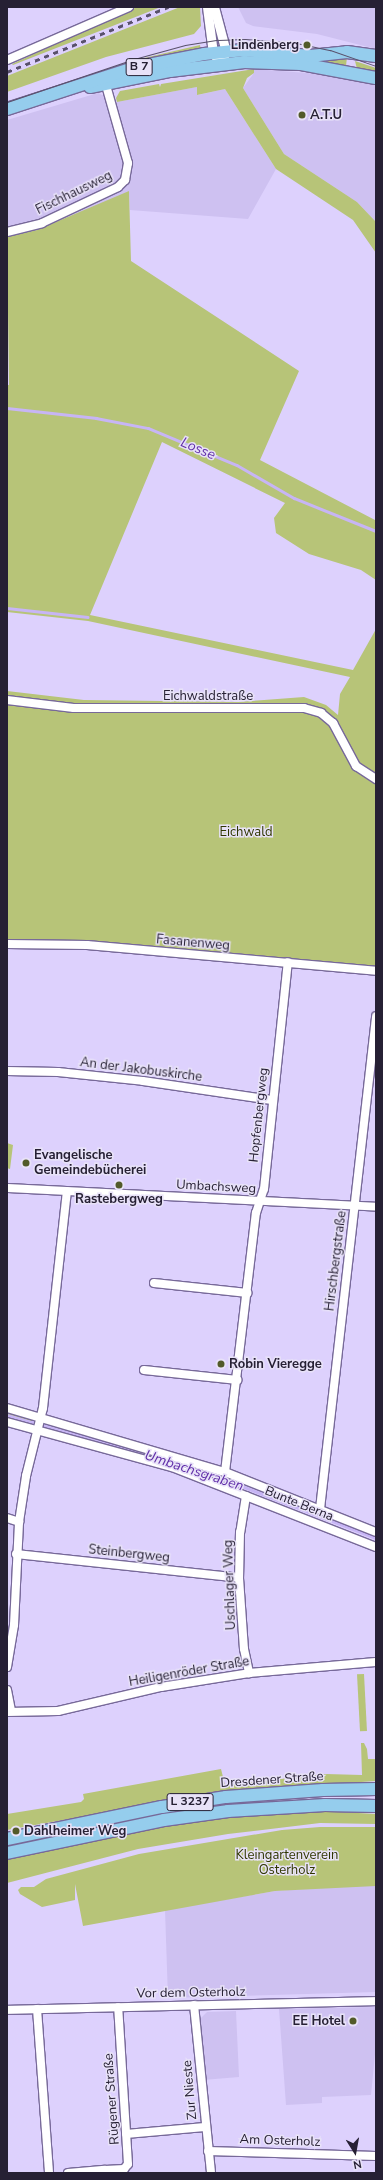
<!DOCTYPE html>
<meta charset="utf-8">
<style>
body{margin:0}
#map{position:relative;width:383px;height:2180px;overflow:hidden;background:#ddd1fd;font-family:"Nunito Sans",sans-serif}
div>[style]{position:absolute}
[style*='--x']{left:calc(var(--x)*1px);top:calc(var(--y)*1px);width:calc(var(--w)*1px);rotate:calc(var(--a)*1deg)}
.built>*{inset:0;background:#cec1f1}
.green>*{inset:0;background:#b7c478;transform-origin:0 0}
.stream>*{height:2.5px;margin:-1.25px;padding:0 1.25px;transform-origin:1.25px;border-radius:1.25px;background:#c7b5f5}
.roads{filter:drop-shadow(1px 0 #776999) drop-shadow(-1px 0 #776999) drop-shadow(0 1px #776999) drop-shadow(0 -1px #776999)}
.minor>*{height:8px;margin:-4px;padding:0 4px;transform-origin:4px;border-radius:4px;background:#fff}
.tertiary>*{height:9px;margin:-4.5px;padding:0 4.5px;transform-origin:4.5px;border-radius:4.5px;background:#fff}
.primary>*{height:12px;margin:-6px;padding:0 6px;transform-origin:6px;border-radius:6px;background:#95cded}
.tram>*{height:1px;margin:-0.5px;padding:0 0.5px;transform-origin:0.5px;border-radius:0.5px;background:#59516c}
.rail>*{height:2.5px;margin-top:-1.25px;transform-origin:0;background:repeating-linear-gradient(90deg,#59516c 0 5px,transparent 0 10px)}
.dots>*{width:11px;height:11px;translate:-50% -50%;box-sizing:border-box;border:2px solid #e8e2f8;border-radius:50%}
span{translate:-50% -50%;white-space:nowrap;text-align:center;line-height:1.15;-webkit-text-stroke:3px #e8e2f8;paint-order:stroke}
.shield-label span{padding:1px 3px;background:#e8e2f8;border:1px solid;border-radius:3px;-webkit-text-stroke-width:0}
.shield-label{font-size:12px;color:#262034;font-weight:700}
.poi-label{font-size:13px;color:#262034;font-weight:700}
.right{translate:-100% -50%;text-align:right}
.left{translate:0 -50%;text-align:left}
.street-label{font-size:13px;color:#262034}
.park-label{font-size:13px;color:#303701}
.water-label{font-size:14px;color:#612fa8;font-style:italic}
.frame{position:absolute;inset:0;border:8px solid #262034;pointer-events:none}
.north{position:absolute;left:335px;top:2132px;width:40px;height:40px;-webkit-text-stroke:3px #e8e2f8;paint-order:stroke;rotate:169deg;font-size:11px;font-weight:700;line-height:16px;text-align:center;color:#262034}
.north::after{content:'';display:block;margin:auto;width:14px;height:18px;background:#262034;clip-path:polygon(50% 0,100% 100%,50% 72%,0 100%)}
</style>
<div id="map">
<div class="built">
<div style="clip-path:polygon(238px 7px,376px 7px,376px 49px,317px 34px,253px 26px,246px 23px)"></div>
<div style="clip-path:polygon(254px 69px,320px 74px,376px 85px,376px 222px,357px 202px,284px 154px,243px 88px,254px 73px)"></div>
<div style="clip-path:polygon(197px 87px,198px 95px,225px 89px,276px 169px,248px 219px,130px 210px,129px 192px,37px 230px,7px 238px,7px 120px,98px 93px,117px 102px)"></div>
<div style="clip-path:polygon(342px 1886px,376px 1886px,376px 1992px,168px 1998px,165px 1910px,275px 1891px)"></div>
<div style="clip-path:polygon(376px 2007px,376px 2044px,371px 2095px,322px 2097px,322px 2103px,286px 2105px,279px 2009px)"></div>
<div style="clip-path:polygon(236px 2011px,239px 2077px,203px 2080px,200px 2019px,207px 2012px)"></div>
</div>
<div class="green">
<div style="clip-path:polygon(137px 7px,161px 7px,13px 65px,12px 64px)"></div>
<div style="clip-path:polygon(180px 7px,200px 7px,201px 26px,194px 34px,106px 57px,7px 92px,7px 76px)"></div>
<div style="clip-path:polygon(200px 45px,201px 51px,104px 72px,131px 61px)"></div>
<div style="clip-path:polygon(246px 56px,347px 57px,346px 66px)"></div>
<div style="clip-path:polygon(355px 61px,376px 68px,376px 73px,357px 69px)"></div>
<div style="clip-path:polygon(254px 69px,254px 73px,247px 78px,243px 88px,284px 154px,357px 202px,376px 222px,376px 253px,353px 220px,276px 169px,225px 89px,197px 95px,197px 87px,117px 102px,116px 98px,120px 91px,159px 84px,160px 87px,161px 84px)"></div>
<div style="clip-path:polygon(129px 191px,131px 261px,299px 371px,260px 460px,375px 520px,376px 518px,376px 580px,361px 570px,309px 554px,276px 533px,274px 518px,285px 503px,162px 442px,90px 615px,353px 670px,376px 629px,376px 973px,89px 948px,7px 946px,7px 691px,84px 700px,238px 702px,304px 697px,326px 705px,338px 715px,340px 694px,350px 677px,88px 621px,7px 612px,7px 385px,9px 385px,7px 237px,37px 230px)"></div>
<div style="clip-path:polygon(7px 1143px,13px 1145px,10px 1169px,7px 1168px)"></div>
<div style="left:7px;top:1411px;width:27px;height:7px;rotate:17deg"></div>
<div style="left:364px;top:1674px;width:57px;height:7px;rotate:87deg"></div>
<div style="clip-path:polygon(361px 1743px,364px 1743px,367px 1749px,368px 1759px,376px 1759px,376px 1781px,226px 1791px,7px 1830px,7px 1814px,81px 1802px,84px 1799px,83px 1794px,221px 1769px,225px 1785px,326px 1774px,362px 1775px)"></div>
<div style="clip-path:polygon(323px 1811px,376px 1814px,376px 1824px,320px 1823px,228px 1834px,138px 1849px,7px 1883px,7px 1859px,165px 1825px,229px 1817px)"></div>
<div style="clip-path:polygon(320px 1827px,376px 1827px,376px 1886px,275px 1891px,83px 1926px,75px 1884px,75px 1900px,42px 1907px,20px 1894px,18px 1890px,21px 1887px,34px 1887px,46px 1879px,139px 1854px,282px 1830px)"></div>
</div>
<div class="stream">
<div style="--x:7;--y:408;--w:90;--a:6.4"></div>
<div style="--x:96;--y:418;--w:53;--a:10.9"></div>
<div style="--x:148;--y:428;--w:96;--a:22.6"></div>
<div style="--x:237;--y:465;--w:66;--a:30.1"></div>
<div style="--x:294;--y:498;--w:88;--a:21.9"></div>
<div style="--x:7;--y:608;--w:81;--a:6.4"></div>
<div style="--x:7;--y:1415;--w:207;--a:16"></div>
<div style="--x:206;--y:1472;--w:182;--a:21.2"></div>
</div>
<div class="roads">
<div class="minor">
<div style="--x:7;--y:60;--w:133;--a:-23.5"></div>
<div style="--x:7;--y:232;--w:36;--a:-14"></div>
<div style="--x:42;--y:223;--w:84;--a:-25.3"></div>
<div style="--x:118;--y:187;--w:10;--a:-45"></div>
<div style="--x:125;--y:180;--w:17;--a:-80"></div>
<div style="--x:128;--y:163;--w:81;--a:-105.8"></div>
<div style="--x:7;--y:700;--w:67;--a:6.8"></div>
<div style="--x:74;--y:708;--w:230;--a:0"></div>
<div style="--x:304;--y:708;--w:18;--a:16"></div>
<div style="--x:321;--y:713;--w:16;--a:40"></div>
<div style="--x:333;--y:723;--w:49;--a:61.9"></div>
<div style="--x:356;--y:766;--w:24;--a:33"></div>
<div style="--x:7;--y:944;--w:80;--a:0.7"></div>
<div style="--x:87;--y:945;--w:290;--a:5.1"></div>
<div style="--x:7;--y:1071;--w:51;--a:1.1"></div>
<div style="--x:58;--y:1072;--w:85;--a:6"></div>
<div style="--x:143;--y:1081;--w:130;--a:8.4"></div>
<div style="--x:7;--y:1188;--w:369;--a:2.9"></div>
<div style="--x:154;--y:1283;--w:94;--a:6.1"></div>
<div style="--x:144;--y:1370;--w:94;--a:6.1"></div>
<div style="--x:7;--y:1408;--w:227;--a:16.4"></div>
<div style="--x:225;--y:1472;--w:162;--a:21.7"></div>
<div style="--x:7;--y:1422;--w:171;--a:15.3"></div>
<div style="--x:172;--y:1467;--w:219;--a:21.4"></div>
<div style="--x:225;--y:1472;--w:261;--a:-83.2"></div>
<div style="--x:256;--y:1213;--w:25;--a:-72"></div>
<div style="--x:264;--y:1189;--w:228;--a:-84"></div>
<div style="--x:246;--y:1496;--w:36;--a:99"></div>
<div style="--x:240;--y:1532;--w:46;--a:91.2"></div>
<div style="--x:239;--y:1578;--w:71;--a:86"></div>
<div style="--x:244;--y:1649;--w:25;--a:78"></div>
<div style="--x:320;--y:1509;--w:496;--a:-83.5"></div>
<div style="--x:7;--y:1518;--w:13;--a:18"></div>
<div style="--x:16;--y:1554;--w:224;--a:6.1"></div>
<div style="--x:7;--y:1667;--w:43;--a:-80.5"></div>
<div style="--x:14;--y:1625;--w:103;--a:-87.2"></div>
<div style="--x:19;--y:1522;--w:47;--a:-81.3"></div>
<div style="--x:26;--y:1476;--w:70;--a:-76"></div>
<div style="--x:43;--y:1408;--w:218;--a:-83.7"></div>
<div style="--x:7;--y:1690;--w:21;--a:79"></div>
<div style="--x:7;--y:1712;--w:51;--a:-1.1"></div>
<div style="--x:58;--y:1711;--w:106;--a:-13.1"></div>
<div style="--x:161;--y:1687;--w:89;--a:-9"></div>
<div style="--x:249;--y:1673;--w:127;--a:-5"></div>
<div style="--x:194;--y:2005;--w:169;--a:84.2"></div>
<div style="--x:37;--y:2009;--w:164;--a:85.8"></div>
<div style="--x:7;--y:2010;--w:369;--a:-1.4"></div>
<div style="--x:126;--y:2134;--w:79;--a:-5.1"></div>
<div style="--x:208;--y:2151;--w:168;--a:1.7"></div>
<div style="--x:105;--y:2170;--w:19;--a:-3"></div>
<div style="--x:124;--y:2169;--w:6;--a:-51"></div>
<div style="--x:128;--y:2164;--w:157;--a:-93.6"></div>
<div style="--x:68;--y:2173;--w:37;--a:-5"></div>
<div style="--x:105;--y:2170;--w:3;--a:90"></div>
</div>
<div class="tertiary">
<div style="--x:207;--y:7;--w:46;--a:82.6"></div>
<div style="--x:213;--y:53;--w:12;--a:55"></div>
<div style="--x:220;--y:63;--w:13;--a:-61"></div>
<div style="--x:226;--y:52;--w:47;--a:-104.9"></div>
</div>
<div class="primary">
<div style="--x:90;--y:87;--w:82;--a:-11.3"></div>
<div style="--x:170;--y:71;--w:75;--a:-6.9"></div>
<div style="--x:244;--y:62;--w:57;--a:2"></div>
<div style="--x:301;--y:64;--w:76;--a:10.6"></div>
<div style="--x:7;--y:109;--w:133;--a:-18"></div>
<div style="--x:133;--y:68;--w:72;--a:-11.2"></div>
<div style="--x:204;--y:54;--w:40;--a:-5.7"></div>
<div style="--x:244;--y:50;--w:66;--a:5.2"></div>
<div style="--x:310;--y:56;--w:37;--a:-6"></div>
<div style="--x:347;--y:52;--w:29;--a:8"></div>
<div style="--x:7;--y:1839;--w:158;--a:-11.7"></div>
<div style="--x:162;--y:1807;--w:65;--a:-8.9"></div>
<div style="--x:226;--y:1797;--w:97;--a:-4.1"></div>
<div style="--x:323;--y:1790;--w:53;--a:-1.1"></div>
<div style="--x:7;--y:1853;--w:160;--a:-11.9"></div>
<div style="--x:164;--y:1820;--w:65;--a:-8"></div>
<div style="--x:228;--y:1811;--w:97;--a:-3.5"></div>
<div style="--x:325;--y:1805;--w:51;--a:1.1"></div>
</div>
</div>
<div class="tram">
<div style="--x:7;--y:102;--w:134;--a:-18.7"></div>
<div style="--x:134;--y:59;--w:53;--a:-15.4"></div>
<div style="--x:185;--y:45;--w:33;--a:-9"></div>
<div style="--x:218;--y:40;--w:27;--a:-2"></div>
<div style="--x:245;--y:39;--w:51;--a:4.5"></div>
<div style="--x:296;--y:43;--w:35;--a:12"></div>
<div style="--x:330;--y:50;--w:49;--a:19.2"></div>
</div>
<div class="rail">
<div style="--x:7;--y:72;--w:174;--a:-22"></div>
</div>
<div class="dots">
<div style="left:307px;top:45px;background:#525a29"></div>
<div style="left:302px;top:115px;background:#525a29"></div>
<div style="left:26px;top:1163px;background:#525a29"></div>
<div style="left:119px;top:1185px;background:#525a29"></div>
<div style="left:221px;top:1364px;background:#525a29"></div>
<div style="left:16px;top:1831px;background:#525a29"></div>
<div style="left:353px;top:2021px;background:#525a29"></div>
</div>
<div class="shield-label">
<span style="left:139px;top:67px">B 7</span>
<span style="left:190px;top:1802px">L 3237</span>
</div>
<div class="poi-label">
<span class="right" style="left:299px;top:45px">Lindenberg</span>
<span class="left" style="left:310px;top:115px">A.T.U</span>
<span class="left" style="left:34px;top:1163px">Evangelische<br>Gemeindebücherei</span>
<span style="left:119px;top:1199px">Rastebergweg</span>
<span class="left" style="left:229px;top:1364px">Robin Vieregge</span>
<span class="left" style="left:24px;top:1831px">Dahlheimer Weg</span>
<span class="right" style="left:345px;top:2021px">EE Hotel</span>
</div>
<div class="street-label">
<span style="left:74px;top:193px;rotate:-26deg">Fischhausweg</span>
<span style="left:208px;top:696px">Eichwaldstraße</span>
<span style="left:193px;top:943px;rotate:5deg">Fasanenweg</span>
<span style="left:141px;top:1070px;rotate:7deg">An der Jakobuskirche</span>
<span style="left:259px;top:1115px;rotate:-84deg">Hopfenbergweg</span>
<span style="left:216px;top:1187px;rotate:3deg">Umbachsweg</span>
<span style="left:336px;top:1261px;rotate:-83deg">Hirschbergstraße</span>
<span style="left:299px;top:1504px;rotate:22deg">Bunte Berna</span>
<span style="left:129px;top:1554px;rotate:6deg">Steinbergweg</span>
<span style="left:230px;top:1585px;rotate:-92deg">Uschlager Weg</span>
<span style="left:189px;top:1672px;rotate:-10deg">Heiligenröder Straße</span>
<span style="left:272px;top:1780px;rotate:-4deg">Dresdener Straße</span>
<span style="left:191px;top:1993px;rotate:-1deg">Vor dem Osterholz</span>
<span style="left:190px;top:2090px;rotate:-95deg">Zur Nieste</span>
<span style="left:112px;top:2099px;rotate:-94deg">Rügener Straße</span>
<span style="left:280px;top:2141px;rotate:2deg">Am Osterholz</span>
</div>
<div class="park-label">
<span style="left:246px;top:832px">Eichwald</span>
<span style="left:287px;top:1863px">Kleingartenverein<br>Osterholz</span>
</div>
<div class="water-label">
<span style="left:198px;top:449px;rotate:23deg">Losse</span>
<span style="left:194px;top:1471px;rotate:18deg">Umbachsgraben</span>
</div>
<div class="frame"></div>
<div class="north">N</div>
</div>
